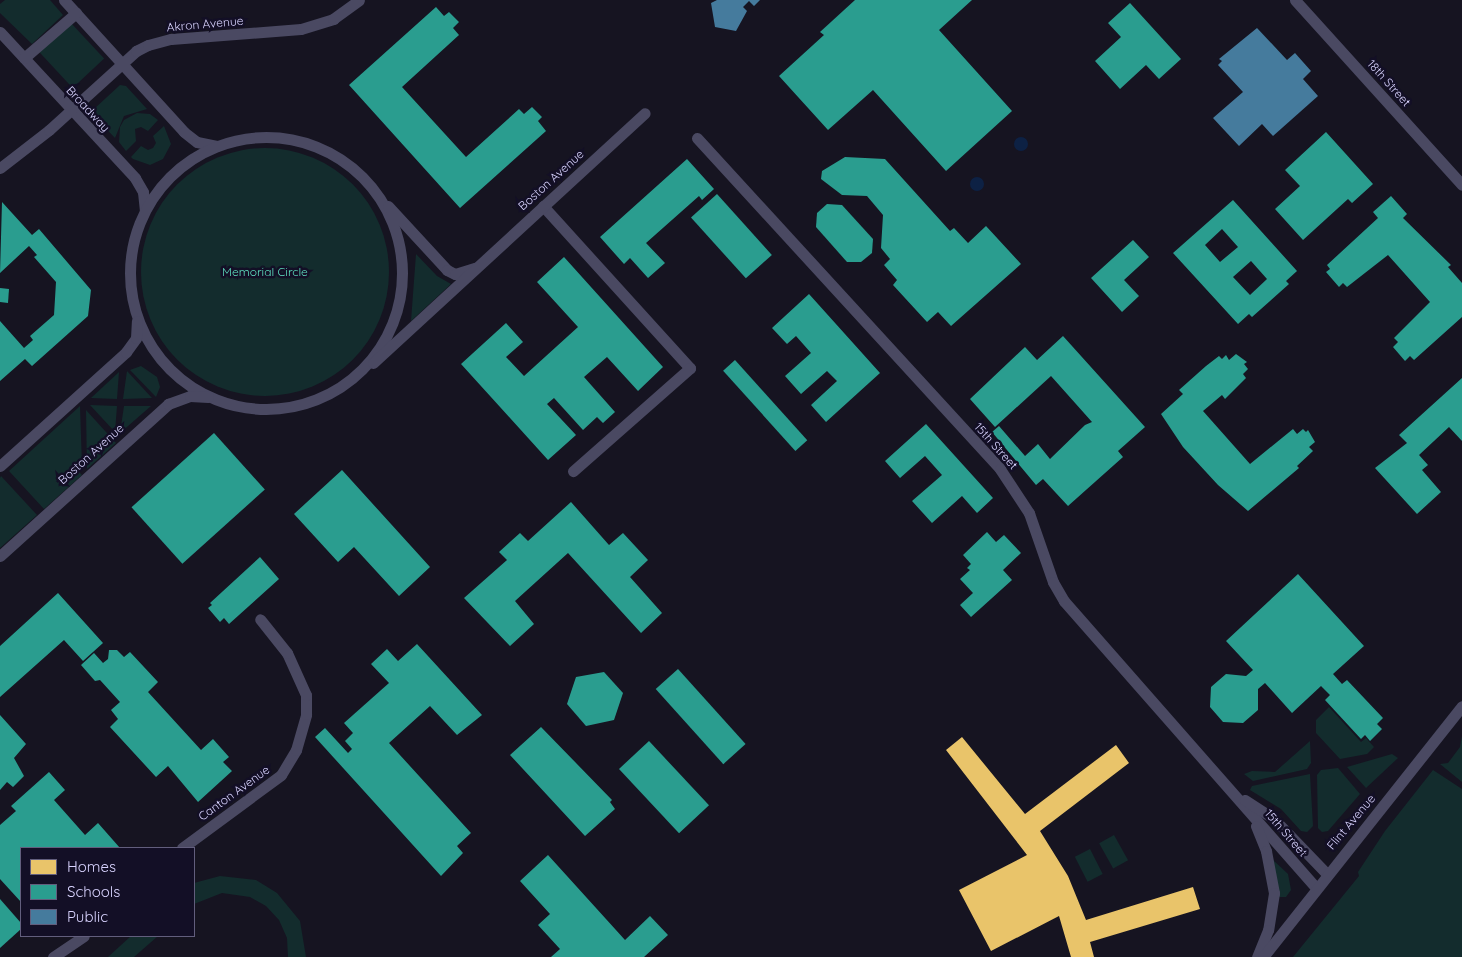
<!DOCTYPE html>
<style>
body{margin:0}
#map{position:relative;width:1462px;height:957px;overflow:hidden;background:#161421;font-family:Quicksand,sans-serif}
div>[style]{position:absolute}
[style*='--x']{left:calc(var(--x)*1px);top:calc(var(--y)*1px);width:calc(var(--w)*1px);rotate:calc(var(--a)*1deg)}
.green>*{inset:0;background:#132c2d;transform-origin:0 0}
.round{border-radius:50%}
.water>*{inset:0;background:#0d2144}
.homes>*{inset:0;background:#e9c46a}
.schools>*{inset:0;background:#2a9d8f;transform-origin:0 0}
.public>*{inset:0;background:#457b9d}
.street>*{height:11px;margin:-5.5px;padding:0 5.5px;transform-origin:5.5px;border-radius:5.5px;background:#4a4962}
.street>.ring{margin:-5.5px;padding:0;box-sizing:content-box;background:none;border:11px solid #4a4962;border-radius:50%}
span{translate:-50% -50%;white-space:nowrap;text-align:center;line-height:1.15;-webkit-text-stroke:5px #130f26;paint-order:stroke}
.street-label{font-size:12px;color:#d9d4ff}
.park-label{font-size:12px;color:#5fe0c0}
.legend{position:absolute;left:20px;top:847px;width:175px;height:90px;box-sizing:border-box;background:#130f26;border:1px solid #625e7d;margin:0;padding:6px 9px;list-style:none;font-size:15px;color:#d9d4ff}
.legend li{display:flex;align-items:center;gap:10px;height:25px}
.legend b{width:25px;border:1px solid #625e7d}
</style>
<div id="map">
<div class="green">
<div style="clip-path:polygon(5px 0,50px 0,63px 15px,32px 44px,0 13px,0 4px)"></div>
<div style="left:70px;top:22px;width:50px;height:43px;rotate:47deg"></div>
<div style="clip-path:polygon(120px 85px,126px 86px,147px 109px,124px 116px,115px 138px,93px 115px,94px 109px)"></div>
<div style="clip-path:polygon(137px 113px,150px 114px,158px 120px,148px 131px,141px 127px,135px 129px,136px 141px,126px 151px,119px 142px,120px 127px,124px 120px)"></div>
<div style="clip-path:polygon(164px 126px,171px 144px,163px 159px,150px 165px,133px 159px,131px 157px,141px 146px,148px 150px,153px 148px,156px 143px,153px 136px)"></div>
<div class="round" style="left:141px;top:148px;width:248px;height:248px"></div>
<div style="clip-path:polygon(416px 254px,437px 276px,451px 284px,411px 321px)"></div>
<div style="clip-path:polygon(141px 366px,157px 377px,160px 387px,156px 397px,130px 370px)"></div>
<div style="clip-path:polygon(127px 371px,152px 398px,123px 399px)"></div>
<div style="clip-path:polygon(119px 372px,117px 399px,91px 398px)"></div>
<div style="clip-path:polygon(90px 405px,117px 406px,115px 432px)"></div>
<div style="clip-path:polygon(80px 406px,82px 466px,77px 470px,82px 475px,44px 509px,9px 471px)"></div>
<div style="clip-path:polygon(124px 406px,151px 406px,120px 433px)"></div>
<div style="clip-path:polygon(86px 410px,116px 443px,87px 469px)"></div>
<div style="clip-path:polygon(1px 476px,37px 515px,0 548px,0 478px)"></div>
<div style="clip-path:polygon(1329px 707px,1361px 742px,1366px 738px,1374px 747px,1367px 754px,1340px 759px,1316px 733px,1316px 720px)"></div>
<div style="clip-path:polygon(1462px 736px,1462px 782px,1440px 764px,1448px 763px,1460px 747px)"></div>
<div style="clip-path:polygon(1310px 741px,1311px 763px,1307px 769px,1253px 781px,1244px 774px,1252px 771px,1275px 772px)"></div>
<div style="clip-path:polygon(1392px 754px,1398px 758px,1366px 788px,1347px 767px)"></div>
<div style="clip-path:polygon(1338px 768px,1360px 794px,1328px 831px,1322px 832px,1318px 828px,1317px 775px,1321px 770px)"></div>
<div style="clip-path:polygon(1433px 770px,1462px 789px,1462px 957px,1293px 957px,1359px 876px,1358px 872px,1385px 831px)"></div>
<div style="clip-path:polygon(1310px 774px,1313px 826px,1307px 832px,1301px 831px,1281px 809px,1250px 790px,1252px 786px)"></div>
<div style="left:1114px;top:835px;width:29px;height:17px;rotate:61deg"></div>
<div style="left:1090px;top:849px;width:28px;height:17px;rotate:63deg"></div>
<div style="clip-path:polygon(1272px 859px,1288px 874px,1291px 890px,1286px 897px,1278px 897px)"></div>
<div style="clip-path:polygon(220px 876px,256px 880px,277px 893px,300px 921px,306px 957px,288px 957px,287px 938px,279px 920px,266px 906px,250px 897px,222px 893px,194px 904px,194px 883px)"></div>
<div style="clip-path:polygon(131px 936px,158px 936px,134px 957px,108px 957px)"></div>
</div>
<div class="water">
<div class="round" style="left:1014px;top:137px;width:14px;height:14px"></div>
<div class="round" style="left:970px;top:177px;width:14px;height:14px"></div>
</div>
<div class="homes">
<div style="clip-path:polygon(962px 737px,1025px 814px,1116px 745px,1129px 763px,1040px 831px,1068px 876px,1086px 920px,1193px 887px,1200px 909px,1090px 942px,1094px 957px,1071px 957px,1059px 916px,991px 951px,959px 890px,1027px 855px,946px 750px)"></div>
</div>
<div class="schools">
<div style="clip-path:polygon(855px 0,972px 0,939px 30px,1012px 111px,946px 171px,873px 90px,828px 130px,779px 76px,824px 35px,820px 32px)"></div>
<div style="clip-path:polygon(1130px 3px,1181px 59px,1159px 79px,1146px 65px,1120px 89px,1095px 61px,1121px 37px,1108px 23px)"></div>
<div style="clip-path:polygon(436px 7px,444px 16px,449px 12px,459px 22px,453px 28px,459px 35px,402px 87px,466px 157px,519px 109px,524px 114px,532px 107px,542px 117px,538px 121px,546px 131px,460px 208px,349px 85px)"></div>
<div style="clip-path:polygon(1326px 132px,1373px 184px,1352px 203px,1348px 199px,1303px 240px,1275px 209px,1300px 186px,1285px 170px)"></div>
<div style="clip-path:polygon(845px 157px,885px 159px,950px 231px,954px 228px,968px 243px,986px 226px,1021px 264px,951px 326px,938px 312px,927px 322px,893px 285px,897px 280px,884px 265px,890px 259px,881px 248px,883px 215px,867px 196px,842px 195px,821px 179px,822px 171px)"></div>
<div style="clip-path:polygon(687px 159px,714px 189px,702px 200px,699px 196px,646px 243px,665px 263px,648px 278px,630px 258px,624px 264px,600px 237px)"></div>
<div style="left:717px;top:194px;width:82px;height:35px;rotate:48deg"></div>
<div style="clip-path:polygon(1391px 196px,1407px 214px,1403px 218px,1451px 265px,1448px 267px,1462px 283px,1462px 317px,1414px 360px,1410px 356px,1405px 361px,1393px 347px,1398px 342px,1394px 338px,1430px 302px,1388px 255px,1347px 287px,1343px 283px,1339px 287px,1326px 272px,1330px 269px,1327px 265px,1378px 218px,1373px 212px)"></div>
<div style="clip-path:polygon(evenodd,1233px 200px,1297px 271px,1286px 281px,1289px 284px,1252px 317px,1249px 314px,1238px 324px,1173px 253px,1233px 200px,1222px 229px,1238px 247px,1220px 262px,1205px 245px,1222px 229px,1233px 200px,1251px 261px,1267px 279px,1250px 295px,1233px 277px,1251px 261px)"></div>
<div style="clip-path:polygon(2px 202px,32px 235px,39px 229px,91px 290px,88px 316px,32px 366px,25px 359px,0 381px,0 321px,24px 348px,33px 340px,30px 336px,54px 315px,56px 282px,34px 257px,37px 255px,29px 246px,0 273px)"></div>
<div style="clip-path:polygon(827px 204px,842px 205px,873px 239px,872px 253px,861px 262px,847px 262px,816px 227px,817px 213px)"></div>
<div style="clip-path:polygon(1133px 240px,1149px 257px,1124px 280px,1139px 296px,1122px 312px,1091px 278px)"></div>
<div style="clip-path:polygon(564px 257px,663px 367px,638px 391px,607px 357px,584px 377px,615px 412px,603px 423px,597px 417px,583px 430px,554px 398px,547px 404px,576px 435px,548px 460px,461px 364px,506px 323px,523px 342px,506px 357px,524px 376px,578px 327px,537px 282px)"></div>
<div style="clip-path:polygon(0 288px,9px 289px,8px 303px,0 302px)"></div>
<div style="clip-path:polygon(809px 294px,880px 373px,826px 422px,811px 405px,837px 381px,827px 371px,801px 394px,785px 376px,811px 353px,796px 336px,787px 344px,772px 328px)"></div>
<div style="clip-path:polygon(1063px 336px,1145px 427px,1118px 451px,1123px 457px,1068px 506px,1043px 479px,1036px 485px,992px 432px,999px 426px,1025px 456px,1038px 444px,1050px 459px,1085px 425px,1092px 422px,1051px 376px,995px 427px,970px 399px,1025px 347px,1037px 360px)"></div>
<div style="clip-path:polygon(1236px 354px,1247px 362px,1244px 364px,1248px 369px,1243px 374px,1246px 378px,1225px 399px,1222px 395px,1203px 411px,1250px 464px,1293px 429px,1297px 434px,1303px 429px,1306px 432px,1308px 430px,1315px 442px,1309px 447px,1313px 451px,1297px 466px,1299px 468px,1248px 511px,1218px 485px,1183px 447px,1161px 414px,1183px 394px,1179px 390px,1206px 366px,1219px 356px,1222px 359px,1226px 355px,1229px 360px)"></div>
<div style="left:735px;top:360px;width:108px;height:16px;rotate:48deg"></div>
<div style="clip-path:polygon(1462px 378px,1462px 441px,1449px 427px,1419px 455px,1428px 465px,1422px 470px,1441px 492px,1417px 514px,1375px 468px,1407px 443px,1399px 435px)"></div>
<div style="clip-path:polygon(926px 424px,993px 498px,977px 513px,962px 496px,932px 523px,912px 501px,942px 475px,925px 456px,900px 478px,885px 461px)"></div>
<div style="left:214px;top:433px;width:76px;height:111px;rotate:48deg"></div>
<div style="clip-path:polygon(342px 470px,430px 567px,399px 596px,354px 547px,338px 562px,294px 514px)"></div>
<div style="clip-path:polygon(571px 502px,609px 545px,623px 533px,648px 560px,630px 577px,662px 613px,641px 633px,568px 553px,515px 601px,534px 624px,510px 646px,464px 598px,507px 560px,499px 552px,520px 533px,528px 541px)"></div>
<div style="clip-path:polygon(987px 532px,996px 542px,1004px 535px,1021px 553px,1003px 570px,1012px 580px,971px 617px,960px 605px,973px 593px,960px 579px,970px 570px,967px 568px,971px 564px,963px 555px)"></div>
<div style="clip-path:polygon(260px 557px,279px 579px,229px 624px,224px 618px,220px 622px,208px 608px,212px 605px,210px 603px)"></div>
<div style="clip-path:polygon(1298px 574px,1364px 646px,1333px 674px,1342px 684px,1347px 680px,1383px 718px,1377px 724px,1382px 729px,1370px 741px,1365px 735px,1361px 739px,1325px 700px,1330px 695px,1321px 686px,1292px 713px,1265px 683px,1258px 689px,1258px 710px,1243px 723px,1223px 722px,1210px 707px,1211px 687px,1226px 674px,1246px 676px,1253px 670px,1226px 641px)"></div>
<div style="clip-path:polygon(58px 593px,103px 643px,83px 661px,64px 640px,0 697px,0 646px)"></div>
<div style="clip-path:polygon(417px 644px,482px 715px,457px 735px,430px 706px,389px 743px,471px 833px,457px 846px,463px 853px,441px 876px,315px 737px,325px 728px,348px 753px,352px 749px,345px 741px,353px 733px,344px 723px,389px 683px,371px 664px,387px 649px,398px 661px)"></div>
<div style="clip-path:polygon(109px 650px,117px 650px,124px 657px,130px 652px,158px 682px,148px 692px,201px 750px,213px 739px,229px 757px,223px 762px,232px 771px,198px 802px,168px 766px,156px 777px,110px 727px,118px 719px,111px 710px,120px 702px,100px 680px,95px 681px,81px 665px,94px 653px,103px 663px,108px 659px)"></div>
<div style="left:678px;top:669px;width:101px;height:30px;rotate:48deg"></div>
<div style="clip-path:polygon(604px 672px,623px 693px,614px 720px,586px 726px,567px 704px,576px 677px)"></div>
<div style="clip-path:polygon(0 715px,26px 744px,14px 758px,24px 776px,13px 787px,7px 782px,0 790px)"></div>
<div style="clip-path:polygon(541px 727px,612px 800px,610px 802px,615px 809px,585px 836px,510px 755px)"></div>
<div style="left:649px;top:741px;width:88px;height:41px;rotate:47deg"></div>
<div style="clip-path:polygon(49px 772px,65px 790px,54px 800px,85px 835px,98px 823px,120px 848px,21px 848px,21px 902px,0 879px,0 825px,16px 811px,11px 806px)"></div>
<div style="clip-path:polygon(548px 855px,625px 940px,650px 916px,668px 935px,644px 957px,551px 957px,560px 949px,538px 925px,550px 914px,520px 881px)"></div>
<div style="clip-path:polygon(0 899px,21px 923px,21px 929px,0 948px)"></div>
</div>
<div class="public">
<div style="clip-path:polygon(717px 0,760px 0,754px 6px,749px 1px,743px 7px,747px 11px,736px 31px,715px 27px,711px 3px)"></div>
<div style="clip-path:polygon(1257px 28px,1287px 60px,1295px 53px,1311px 71px,1303px 79px,1318px 96px,1273px 136px,1262px 124px,1239px 146px,1213px 118px,1243px 92px,1218px 65px,1222px 61px,1219px 59px)"></div>
</div>
<div class="street">
<div style="--x:64;--y:0;--w:178;--a:47.7"></div>
<div style="--x:184;--y:132;--w:16;--a:38"></div>
<div style="--x:197;--y:142;--w:20;--a:11"></div>
<div style="--x:1295;--y:0;--w:249;--a:47.9"></div>
<div style="--x:0;--y:32;--w:199;--a:47.2"></div>
<div style="--x:135;--y:178;--w:16;--a:60"></div>
<div style="--x:143;--y:192;--w:18;--a:84"></div>
<div style="--x:24;--y:58;--w:69;--a:-40.9"></div>
<div class="ring" style="left:130px;top:137px;width:261px;height:261px"></div>
<div style="--x:697;--y:138;--w:449;--a:47.5"></div>
<div style="--x:1000;--y:469;--w:53;--a:56.6"></div>
<div style="--x:1029;--y:513;--w:73;--a:70.8"></div>
<div style="--x:1053;--y:582;--w:22;--a:60"></div>
<div style="--x:1064;--y:601;--w:382;--a:48.7"></div>
<div style="--x:0;--y:168;--w:62;--a:-37.8"></div>
<div style="--x:49;--y:130;--w:118;--a:-42.2"></div>
<div style="--x:136;--y:51;--w:13;--a:-27"></div>
<div style="--x:148;--y:45;--w:24;--a:-15"></div>
<div style="--x:171;--y:39;--w:130;--a:-4.4"></div>
<div style="--x:301;--y:29;--w:34;--a:-17"></div>
<div style="--x:333;--y:19;--w:32;--a:-36"></div>
<div style="--x:388;--y:206;--w:87;--a:47.3"></div>
<div style="--x:447;--y:270;--w:9;--a:27"></div>
<div style="--x:455;--y:274;--w:21;--a:-17"></div>
<div style="--x:543;--y:206;--w:219;--a:47.8"></div>
<div style="--x:690;--y:368;--w:156;--a:138.6"></div>
<div style="--x:373;--y:363;--w:369;--a:-42.6"></div>
<div style="--x:0;--y:466;--w:170;--a:-42.1"></div>
<div style="--x:126;--y:352;--w:17;--a:-54"></div>
<div style="--x:136;--y:338;--w:17;--a:-87"></div>
<div style="--x:0;--y:556;--w:227;--a:-42.1"></div>
<div style="--x:168;--y:404;--w:23;--a:-20"></div>
<div style="--x:190;--y:396;--w:18;--a:3"></div>
<div style="--x:1245;--y:800;--w:35;--a:33"></div>
<div style="--x:1274;--y:819;--w:76;--a:46.1"></div>
<div style="--x:1256;--y:826;--w:27;--a:68"></div>
<div style="--x:1266;--y:851;--w:43;--a:79.2"></div>
<div style="--x:1274;--y:893;--w:37;--a:99"></div>
<div style="--x:1268;--y:930;--w:29;--a:112"></div>
<div style="--x:182;--y:848;--w:123;--a:-36.4"></div>
<div style="--x:281;--y:775;--w:29;--a:-59"></div>
<div style="--x:296;--y:750;--w:37;--a:-74"></div>
<div style="--x:306;--y:714;--w:19;--a:-90"></div>
<div style="--x:306;--y:695;--w:46;--a:-114.3"></div>
<div style="--x:287;--y:653;--w:43;--a:-128.5"></div>
<div style="--x:53;--y:957;--w:37;--a:-34"></div>
<div style="--x:1263;--y:957;--w:320;--a:-51.6"></div>
</div>
<div class="street-label">
<span style="left:205px;top:24px;rotate:-5deg">Akron Avenue</span>
<span style="left:1389px;top:83px;rotate:48deg">18th Street</span>
<span style="left:88px;top:109px;rotate:47deg">Broadway</span>
<span style="left:551px;top:180px;rotate:-42deg">Boston Avenue</span>
<span style="left:996px;top:446px;rotate:48deg">15th Street</span>
<span style="left:91px;top:454px;rotate:-42deg">Boston Avenue</span>
<span style="left:234px;top:793px;rotate:-36deg">Canton Avenue</span>
<span style="left:1351px;top:822px;rotate:-50deg">Flint Avenue</span>
<span style="left:1286px;top:833px;rotate:49deg">15th Street</span>
</div>
<div class="park-label">
<span style="left:265px;top:272px">Memorial Circle</span>
</div>
<ul class="legend">
<li><b style="height:14px;background:#e9c46a"></b>Homes</li>
<li><b style="height:14px;background:#2a9d8f"></b>Schools</li>
<li><b style="height:14px;background:#457b9d"></b>Public</li>
</ul>
</div>
